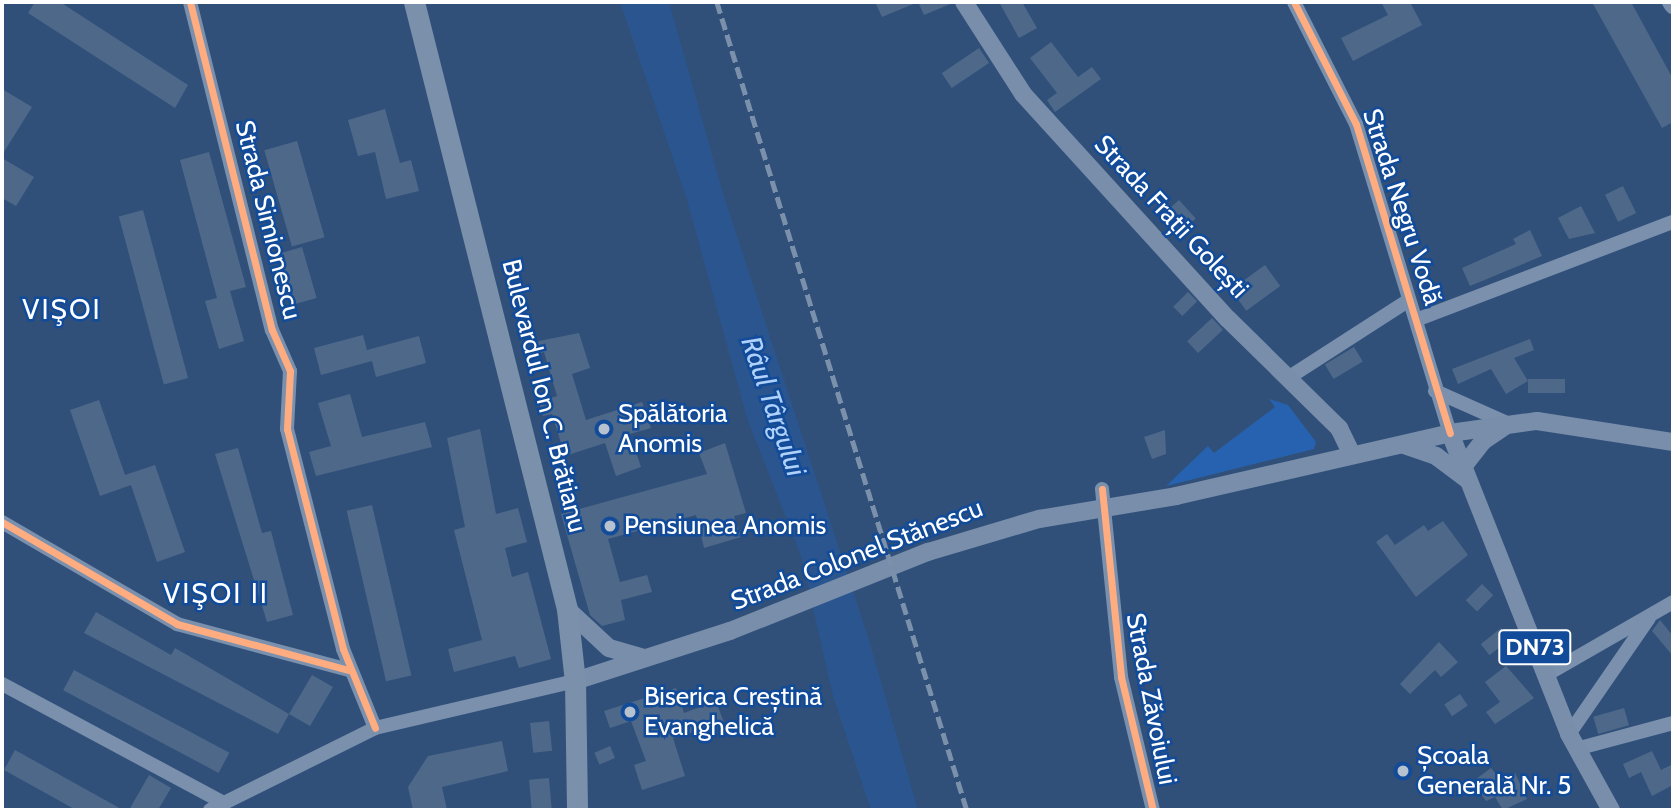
<!DOCTYPE html>
<meta charset="utf-8">
<style>
body{margin:0}
#map{position:relative;width:1675px;height:812px;overflow:hidden;background:#30507a;font-family:Cabin,sans-serif}
div>[style]{position:absolute}
[style*='--x']{left:calc(var(--x)*1px);top:calc(var(--y)*1px);width:calc(var(--w)*1px);rotate:calc(var(--a)*1deg)}
.green>*{inset:0;background:#2662b0}
.water>*{inset:0;background:#2b558e}
.building>*{inset:0;background:#4e6889;transform-origin:0 0}
.minor>*{height:14px;margin:-7px;padding:0 7px;transform-origin:7px;border-radius:7px;background:#7a90ad}
.major>*{height:18px;margin:-9px;padding:0 9px;transform-origin:9px;border-radius:9px;background:#788eaa}
.highway>*{height:21px;margin:-10.5px;padding:0 10.5px;transform-origin:10.5px;border-radius:10.5px;background:#7b90ab}
.rail>*{height:4.5px;margin-top:-2.25px;transform-origin:0;background:repeating-linear-gradient(90deg,#7b90ab 0 12px,transparent 0 17px)}
.cycleway>*{height:7px;margin:-3.5px;padding:0 3.5px;transform-origin:3.5px;border-radius:3.5px;background:#ffac80}
.dots>*{width:19px;height:19px;translate:-50% -50%;box-sizing:border-box;border:4px solid #114b99;border-radius:50%}
span{translate:-50% -50%;white-space:nowrap;text-align:center;line-height:1.15;-webkit-text-stroke:5px #114b99;paint-order:stroke}
.shield-label span{padding:2px 5px;background:#114b99;border:2px solid;border-radius:5px;-webkit-text-stroke-width:0}
.shield-label{font-size:24px;color:#fff;font-weight:700}
.street-label{font-size:26px;color:#fff}
.poi-label{font-size:26px;color:#fff}
.left{translate:0 -50%;text-align:left}
.neighbourhood-label{font-size:28px;color:#fff;letter-spacing:2px}
.water-label{font-size:28px;color:#b0d1fa;font-style:italic}
.frame{position:absolute;inset:0;border:4px solid #fff;pointer-events:none}
</style>
<div id="map">
<div class="green">
<div style="clip-path:polygon(1269px 399px,1288px 405px,1316px 442px,1314px 449px,1166px 486px,1208px 446px,1214px 453px,1275px 407px)"></div>
</div>
<div class="water">
<div style="clip-path:polygon(620px 2px,669px 2px,722px 190px,869px 640px,918px 810px,871px 810px,833px 696px,801px 556px,747px 418px,687px 200px)"></div>
</div>
<div class="building">
<div style="clip-path:polygon(35px 2px,60px 2px,188px 85px,175px 108px,28px 13px)"></div>
<div style="clip-path:polygon(875px 2px,918px 2px,882px 17px)"></div>
<div style="clip-path:polygon(918px 2px,953px 2px,953px 3px,924px 15px)"></div>
<div style="clip-path:polygon(999px 2px,1022px 2px,1037px 28px,1019px 38px)"></div>
<div style="clip-path:polygon(1381px 2px,1410px 2px,1422px 25px,1353px 61px,1341px 38px,1388px 15px)"></div>
<div style="clip-path:polygon(1592px 2px,1631px 2px,1673px 79px,1673px 122px,1662px 128px)"></div>
<div style="clip-path:polygon(1051px 42px,1078px 77px,1092px 67px,1101px 79px,1055px 112px,1047px 100px,1057px 93px,1030px 58px)"></div>
<div style="left:979px;top:48px;width:18px;height:45px;rotate:56deg"></div>
<div style="clip-path:polygon(2px 89px,32px 107px,2px 155px)"></div>
<div style="clip-path:polygon(385px 109px,400px 163px,411px 160px,419px 191px,386px 199px,375px 152px,358px 156px,348px 120px)"></div>
<div style="left:297px;top:141px;width:100px;height:34px;rotate:74deg"></div>
<div style="clip-path:polygon(209px 152px,246px 287px,230px 291px,244px 341px,219px 349px,205px 301px,217px 298px,180px 160px)"></div>
<div style="clip-path:polygon(2px 158px,34px 177px,16px 206px,2px 198px)"></div>
<div style="left:1623px;top:186px;width:30px;height:20px;rotate:64deg"></div>
<div style="left:1179px;top:200px;width:25px;height:25px;rotate:48deg"></div>
<div style="clip-path:polygon(1581px 206px,1595px 233px,1569px 239px,1558px 218px)"></div>
<div style="left:143px;top:210px;width:174px;height:25px;rotate:75deg"></div>
<div style="clip-path:polygon(1530px 230px,1542px 256px,1470px 286px,1462px 268px,1516px 244px,1513px 239px)"></div>
<div style="left:302px;top:247px;width:53px;height:26px;rotate:74deg"></div>
<div style="left:1265px;top:265px;width:26px;height:42px;rotate:54deg"></div>
<div style="left:1188px;top:292px;width:13px;height:21px;rotate:45deg"></div>
<div style="left:1212px;top:318px;width:16px;height:34px;rotate:47deg"></div>
<div style="clip-path:polygon(579px 333px,590px 368px,572px 374px,586px 420px,642px 402px,651px 428px,630px 434px,641px 467px,616px 476px,605px 443px,565px 456px,552px 414px,543px 416px,539px 402px,557px 396px,544px 352px,538px 354px,534px 342px)"></div>
<div style="clip-path:polygon(363px 335px,367px 350px,419px 336px,426px 363px,376px 377px,372px 361px,321px 375px,314px 348px)"></div>
<div style="clip-path:polygon(1530px 339px,1534px 350px,1514px 358px,1528px 381px,1506px 394px,1491px 369px,1458px 384px,1452px 369px)"></div>
<div style="left:1354px;top:347px;width:17px;height:34px;rotate:59deg"></div>
<div style="left:1565px;top:379px;width:14px;height:37px;rotate:90deg"></div>
<div style="clip-path:polygon(350px 394px,362px 437px,425px 422px,432px 447px,316px 476px,309px 452px,331px 446px,318px 403px)"></div>
<div style="clip-path:polygon(99px 400px,125px 475px,155px 465px,185px 552px,157px 562px,131px 485px,100px 496px,70px 410px)"></div>
<div style="clip-path:polygon(480px 429px,496px 514px,518px 508px,527px 542px,505px 548px,512px 577px,528px 572px,551px 659px,519px 668px,515px 656px,454px 672px,448px 649px,482px 640px,454px 530px,465px 527px,447px 438px)"></div>
<div style="clip-path:polygon(1165px 430px,1166px 454px,1152px 459px,1144px 437px)"></div>
<div style="clip-path:polygon(725px 443px,746px 513px,734px 516px,741px 537px,704px 548px,696px 515px,608px 539px,620px 582px,647px 575px,652px 592px,621px 600px,625px 620px,602px 626px,590px 615px,561px 514px,707px 474px,699px 453px)"></div>
<div style="clip-path:polygon(238px 448px,262px 533px,271px 531px,293px 615px,267px 622px,215px 454px)"></div>
<div style="left:372px;top:505px;width:175px;height:26px;rotate:77deg"></div>
<div style="clip-path:polygon(1443px 521px,1468px 555px,1416px 597px,1376px 542px,1387px 534px,1395px 545px,1424px 525px,1428px 531px)"></div>
<div style="left:1482px;top:584px;width:16px;height:23px;rotate:45deg"></div>
<div style="clip-path:polygon(96px 612px,171px 655px,175px 648px,289px 714px,312px 675px,333px 687px,310px 726px,289px 714px,278px 734px,84px 633px)"></div>
<div style="clip-path:polygon(1660px 620px,1673px 636px,1673px 656px,1652px 631px)"></div>
<div style="left:1501px;top:628px;width:14px;height:26px;rotate:51deg"></div>
<div style="clip-path:polygon(1439px 642px,1458px 662px,1441px 677px,1435px 670px,1410px 694px,1400px 684px)"></div>
<div style="clip-path:polygon(1506px 666px,1534px 698px,1495px 724px,1486px 712px,1500px 702px,1485px 682px)"></div>
<div style="left:74px;top:670px;width:176px;height:23px;rotate:28deg"></div>
<div style="clip-path:polygon(676px 688px,684px 713px,716px 701px,724px 723px,673px 738px,685px 776px,642px 790px,634px 765px,646px 761px,631px 721px,610px 728px,604px 711px)"></div>
<div style="left:1460px;top:694px;width:14px;height:19px;rotate:56deg"></div>
<div style="left:1624px;top:708px;width:18px;height:32px;rotate:74deg"></div>
<div style="left:549px;top:721px;width:30px;height:19px;rotate:84deg"></div>
<div style="clip-path:polygon(502px 741px,508px 771px,442px 787px,447px 810px,413px 810px,408px 787px,428px 756px)"></div>
<div style="left:610px;top:746px;width:13px;height:17px;rotate:67deg"></div>
<div style="clip-path:polygon(15px 750px,123px 810px,76px 810px,4px 770px)"></div>
<div style="clip-path:polygon(1652px 751px,1661px 770px,1673px 764px,1673px 785px,1652px 796px,1641px 772px,1629px 778px,1623px 764px)"></div>
<div style="clip-path:polygon(1491px 768px,1500px 779px,1515px 773px,1527px 799px,1503px 810px,1495px 797px,1486px 801px,1472px 782px)"></div>
<div style="clip-path:polygon(149px 775px,171px 788px,158px 810px,129px 810px)"></div>
<div style="left:549px;top:778px;width:32px;height:20px;rotate:85deg"></div>
</div>
<div class="minor">
<div style="--x:190;--y:2;--w:338;--a:76"></div>
<div style="--x:272;--y:330;--w:45;--a:66.3"></div>
<div style="--x:290;--y:371;--w:58;--a:93"></div>
<div style="--x:287;--y:429;--w:227;--a:75.7"></div>
<div style="--x:343;--y:649;--w:85;--a:67.9"></div>
<div style="--x:1294;--y:2;--w:137;--a:63.1"></div>
<div style="--x:1356;--y:124;--w:323;--a:73.1"></div>
<div style="--x:1416;--y:320;--w:275;--a:-20.9"></div>
<div style="--x:1288;--y:378;--w:144;--a:-32.8"></div>
<div style="--x:1435;--y:391;--w:81;--a:24"></div>
<div style="--x:1102;--y:489;--w:189;--a:84.2"></div>
<div style="--x:1121;--y:677;--w:137;--a:76.5"></div>
<div style="--x:2;--y:522;--w:203;--a:30.2"></div>
<div style="--x:177;--y:624;--w:178;--a:15"></div>
<div style="--x:1546;--y:675;--w:146;--a:-29.9"></div>
<div style="--x:2;--y:684;--w:252;--a:28.2"></div>
<div style="--x:1569;--y:734;--w:141;--a:-55.4"></div>
<div style="--x:1576;--y:749;--w:100;--a:-15"></div>
<div style="--x:210;--y:810;--w:184;--a:-26.4"></div>
<div style="--x:375;--y:728;--w:205;--a:-13.2"></div>
</div>
<div class="major">
<div style="--x:964;--y:2;--w:109;--a:57.3"></div>
<div style="--x:1023;--y:94;--w:304;--a:47.7"></div>
<div style="--x:1228;--y:319;--w:156;--a:44.5"></div>
<div style="--x:1339;--y:428;--w:30;--a:64"></div>
<div style="--x:1671;--y:2;--w:4;--a:56"></div>
<div style="--x:1450;--y:433;--w:324;--a:68.4"></div>
<div style="--x:1569;--y:734;--w:87;--a:61.1"></div>
<div style="--x:1404;--y:445;--w:34;--a:19"></div>
<div style="--x:1436;--y:456;--w:38;--a:37"></div>
<div style="--x:1462;--y:468;--w:34;--a:-52"></div>
<div style="--x:1483;--y:441;--w:25;--a:-34"></div>
<div style="--x:567;--y:609;--w:57;--a:42.9"></div>
<div style="--x:609;--y:648;--w:37;--a:16"></div>
<div style="--x:575;--y:681;--w:163;--a:-17.9"></div>
<div style="--x:730;--y:631;--w:213;--a:-21.8"></div>
<div style="--x:928;--y:552;--w:116;--a:-16.6"></div>
<div style="--x:1039;--y:519;--w:139;--a:-9.5"></div>
<div style="--x:1176;--y:496;--w:281;--a:-12.9"></div>
<div style="--x:1450;--y:433;--w:88;--a:-7.9"></div>
<div style="--x:1537;--y:421;--w:138;--a:8.8"></div>
</div>
<div class="highway">
<div style="--x:414;--y:2;--w:626;--a:75.85"></div>
<div style="--x:567;--y:609;--w:72;--a:83.7"></div>
<div style="--x:575;--y:681;--w:129;--a:89.1"></div>
</div>
<div class="rail">
<div style="--x:717;--y:2;--w:846;--a:72.81"></div>
</div>
<div class="cycleway">
<div style="--x:190;--y:2;--w:338;--a:76"></div>
<div style="--x:272;--y:330;--w:45;--a:66.3"></div>
<div style="--x:290;--y:371;--w:58;--a:93"></div>
<div style="--x:287;--y:429;--w:227;--a:75.7"></div>
<div style="--x:343;--y:649;--w:85;--a:67.9"></div>
<div style="--x:1294;--y:2;--w:137;--a:63.1"></div>
<div style="--x:1356;--y:124;--w:323;--a:73.1"></div>
<div style="--x:1102;--y:489;--w:189;--a:84.2"></div>
<div style="--x:1121;--y:677;--w:137;--a:76.5"></div>
<div style="--x:2;--y:522;--w:203;--a:30.2"></div>
<div style="--x:177;--y:624;--w:178;--a:15"></div>
</div>
<div class="dots">
<div style="left:604px;top:429px;background:#b7c2d0"></div>
<div style="left:610px;top:526px;background:#b7c2d0"></div>
<div style="left:630px;top:712px;background:#b7c2d0"></div>
<div style="left:1403px;top:771px;background:#b7c2d0"></div>
</div>
<div class="shield-label">
<span style="left:1535px;top:647px">DN73</span>
</div>
<div class="street-label">
<span style="left:1402px;top:207px;rotate:72deg">Strada Negru Vodă</span>
<span style="left:1171px;top:217px;rotate:47deg">Strada Frații Golești</span>
<span style="left:268px;top:220px;rotate:76deg">Strada Simionescu</span>
<span style="left:544px;top:396px;rotate:76deg">Bulevardul Ion C. Brătianu</span>
<span style="left:857px;top:555px;rotate:-21deg">Strada Colonel Stănescu</span>
<span style="left:1151px;top:699px;rotate:79deg">Strada Zăvoiului</span>
</div>
<div class="poi-label">
<span class="left" style="left:618px;top:429px">Spălătoria<br>Anomis</span>
<span class="left" style="left:624px;top:526px">Pensiunea Anomis</span>
<span class="left" style="left:644px;top:712px">Biserica Creștină<br>Evanghelică</span>
<span class="left" style="left:1417px;top:771px">Școala<br>Generală Nr. 5</span>
</div>
<div class="neighbourhood-label">
<span style="left:62px;top:309px">VIŞOI</span>
<span style="left:216px;top:593px">VIŞOI II</span>
</div>
<div class="water-label">
<span style="left:774px;top:406px;rotate:71deg">Râul Târgului</span>
</div>
<div class="frame"></div>
</div>
